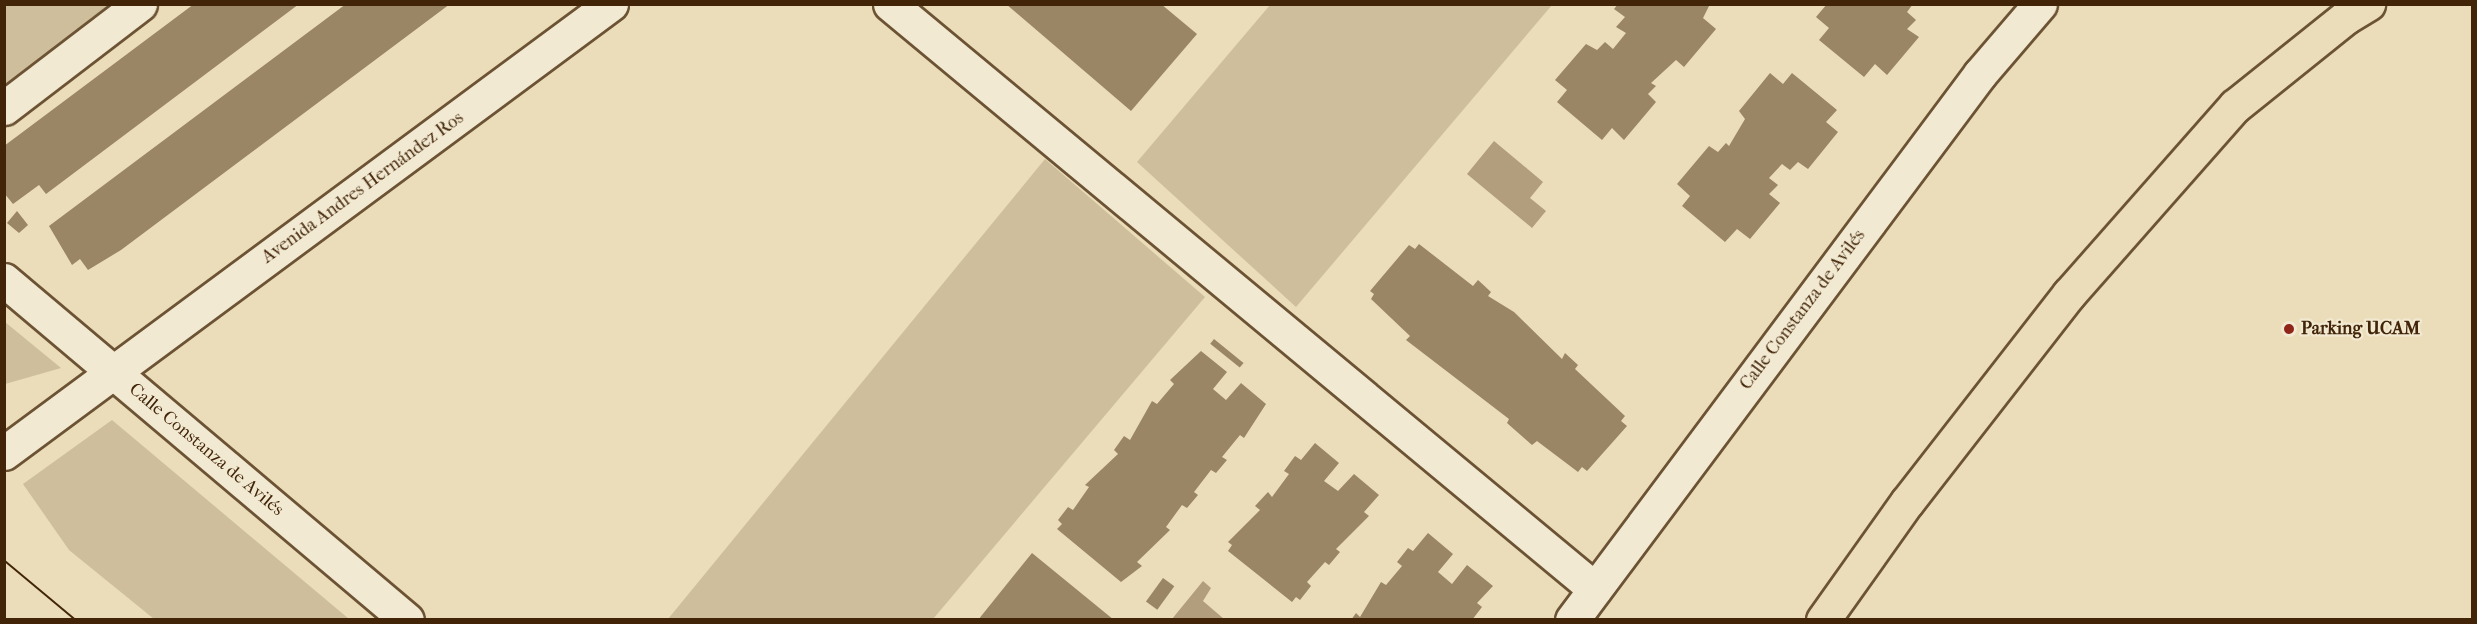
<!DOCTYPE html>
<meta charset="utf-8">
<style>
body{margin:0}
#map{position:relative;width:2477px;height:624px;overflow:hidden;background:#ebddb9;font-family:"IM FELL French Canon",serif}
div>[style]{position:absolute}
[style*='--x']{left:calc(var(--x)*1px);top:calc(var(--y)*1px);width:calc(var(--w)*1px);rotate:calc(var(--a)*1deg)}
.green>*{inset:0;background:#cebe9b}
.water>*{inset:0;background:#b29e7d}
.building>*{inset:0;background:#9a8564;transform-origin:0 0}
.roads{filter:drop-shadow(2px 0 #6c5334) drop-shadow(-2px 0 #6c5334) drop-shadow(0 2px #6c5334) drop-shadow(0 -2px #6c5334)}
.minor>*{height:33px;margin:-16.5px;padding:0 16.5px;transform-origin:16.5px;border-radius:16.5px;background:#f2e9d2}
.major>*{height:33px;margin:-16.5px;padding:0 16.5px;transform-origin:16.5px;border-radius:16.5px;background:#ebddb9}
.tram>*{height:1.5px;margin:-0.75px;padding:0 0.75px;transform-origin:0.75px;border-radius:0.75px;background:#422508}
.dots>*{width:16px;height:16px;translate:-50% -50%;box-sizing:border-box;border:3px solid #f2e9d2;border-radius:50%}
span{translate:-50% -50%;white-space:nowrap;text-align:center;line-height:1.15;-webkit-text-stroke:4.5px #f2e9d2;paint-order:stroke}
.street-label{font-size:18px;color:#422508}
.poi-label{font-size:18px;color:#422508;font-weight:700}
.left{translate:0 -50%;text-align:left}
.frame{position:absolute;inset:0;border:6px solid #422508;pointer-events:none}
</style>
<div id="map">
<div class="green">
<div style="clip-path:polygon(5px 5px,119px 5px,5px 90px)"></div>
<div style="clip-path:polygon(1270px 5px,1552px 5px,1296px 307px,1137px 162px)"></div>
<div style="clip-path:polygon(1045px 159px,1205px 297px,933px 619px,668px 619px)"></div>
<div style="clip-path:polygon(5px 322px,61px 368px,5px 384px)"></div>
<div style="clip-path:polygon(112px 420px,349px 619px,154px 619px,69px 550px,23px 484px)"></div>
</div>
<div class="water">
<div style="clip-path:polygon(1494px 141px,1543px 182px,1530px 198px,1546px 211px,1532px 228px,1467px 174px)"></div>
<div style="clip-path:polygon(1203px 581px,1211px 588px,1203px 601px,1224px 619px,1172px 619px)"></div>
</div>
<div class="building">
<div style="clip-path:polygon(194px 4px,299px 4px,46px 194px,39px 185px,13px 204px,4px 193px,4px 146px)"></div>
<div style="clip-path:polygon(346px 4px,450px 4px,121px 250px,88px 270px,80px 259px,72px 265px,49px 226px)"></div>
<div style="clip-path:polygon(1006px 4px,1161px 4px,1197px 34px,1131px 111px)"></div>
<div style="clip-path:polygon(1618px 4px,1710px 4px,1703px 18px,1716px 29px,1684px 67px,1676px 60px,1651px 83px,1656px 86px,1648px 94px,1656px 102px,1624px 140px,1612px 128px,1602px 140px,1557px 102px,1567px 90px,1555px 80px,1586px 44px,1597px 50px,1605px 42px,1613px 49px,1626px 33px,1616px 27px,1625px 17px,1614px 9px)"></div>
<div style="clip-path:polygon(1827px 4px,1913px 4px,1907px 12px,1916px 20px,1907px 29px,1919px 37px,1887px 75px,1875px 64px,1864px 77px,1819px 40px,1829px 28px,1816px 17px)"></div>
<div style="clip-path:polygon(1770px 73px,1783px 84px,1792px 73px,1837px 110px,1826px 122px,1838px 132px,1808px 169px,1798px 162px,1790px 170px,1782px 164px,1769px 178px,1778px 185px,1769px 194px,1780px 203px,1750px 239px,1737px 229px,1725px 242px,1682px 206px,1690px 196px,1677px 184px,1709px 146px,1718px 152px,1726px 143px,1729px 146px,1745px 119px,1739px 111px)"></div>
<div style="clip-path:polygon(17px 211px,28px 225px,19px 233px,7px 223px)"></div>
<div style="clip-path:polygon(1419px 244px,1473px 286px,1478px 280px,1491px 292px,1488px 296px,1514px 312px,1562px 359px,1565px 353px,1578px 365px,1575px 369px,1625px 416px,1621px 421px,1627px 426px,1587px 471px,1582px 467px,1578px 472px,1537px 441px,1532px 445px,1507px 423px,1509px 419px,1406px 340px,1410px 336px,1371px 299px,1374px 294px,1370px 291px,1409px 245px,1415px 249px)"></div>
<div style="left:1214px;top:339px;width:38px;height:6px;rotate:39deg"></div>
<div style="clip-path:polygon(1201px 351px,1227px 372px,1213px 389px,1226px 400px,1241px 383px,1266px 404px,1244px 438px,1240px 435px,1222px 457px,1227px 460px,1216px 473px,1211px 470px,1194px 492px,1198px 495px,1187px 508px,1182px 505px,1166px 527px,1170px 530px,1137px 562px,1142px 566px,1121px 582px,1057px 529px,1062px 524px,1058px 520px,1068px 507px,1073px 510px,1089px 487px,1085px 485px,1118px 454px,1114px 450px,1124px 436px,1130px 440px,1152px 401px,1157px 404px,1174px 384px,1170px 380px)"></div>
<div style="clip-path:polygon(1315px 443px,1339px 463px,1324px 481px,1338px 491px,1354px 474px,1379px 495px,1364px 512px,1369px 516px,1336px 549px,1340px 552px,1329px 565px,1325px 562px,1307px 582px,1311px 586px,1300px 600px,1296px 597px,1292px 602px,1228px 551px,1232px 545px,1228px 542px,1260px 510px,1255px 506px,1268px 492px,1272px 497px,1289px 474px,1284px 471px,1295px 456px,1301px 460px)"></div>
<div style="clip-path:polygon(1428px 533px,1453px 554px,1438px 572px,1452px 584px,1467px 565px,1493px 586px,1477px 603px,1482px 607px,1472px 620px,1351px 620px,1356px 613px,1360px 617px,1381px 582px,1386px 585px,1402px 566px,1397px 562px,1408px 548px,1413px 551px)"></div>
<div style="clip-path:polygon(1032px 553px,1114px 620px,978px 620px)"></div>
<div style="left:1163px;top:578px;width:14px;height:29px;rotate:36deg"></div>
</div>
<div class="roads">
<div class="minor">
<div style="--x:890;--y:4;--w:916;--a:39.69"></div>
<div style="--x:4;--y:108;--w:171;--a:-37.4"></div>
<div style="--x:4;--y:280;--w:527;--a:40.15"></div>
<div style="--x:4;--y:453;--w:755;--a:-36.49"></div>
<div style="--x:1572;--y:620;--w:682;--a:-53.23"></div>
<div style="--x:1980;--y:74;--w:92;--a:-49.4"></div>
</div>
<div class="major">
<div style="--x:1823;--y:620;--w:145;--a:-54.6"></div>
<div style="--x:1907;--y:502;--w:264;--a:-52.1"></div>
<div style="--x:2069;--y:294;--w:251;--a:-48.6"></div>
<div style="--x:2235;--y:106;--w:142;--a:-38.7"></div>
<div style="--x:2346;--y:17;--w:26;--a:-31"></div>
</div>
</div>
<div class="tram">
<div style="--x:4;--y:560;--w:94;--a:39.8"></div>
</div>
<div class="dots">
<div style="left:2289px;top:329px;background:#8f2418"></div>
</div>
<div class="street-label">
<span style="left:363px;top:188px;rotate:-36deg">Avenida Andres Hernández Ros</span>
<span style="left:1803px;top:310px;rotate:-53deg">Calle Constanza de Avilés</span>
<span style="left:206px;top:450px;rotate:40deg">Calle Constanza de Avilés</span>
</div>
<div class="poi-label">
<span class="left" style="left:2301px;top:329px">Parking UCAM</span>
</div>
<div class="frame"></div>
</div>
